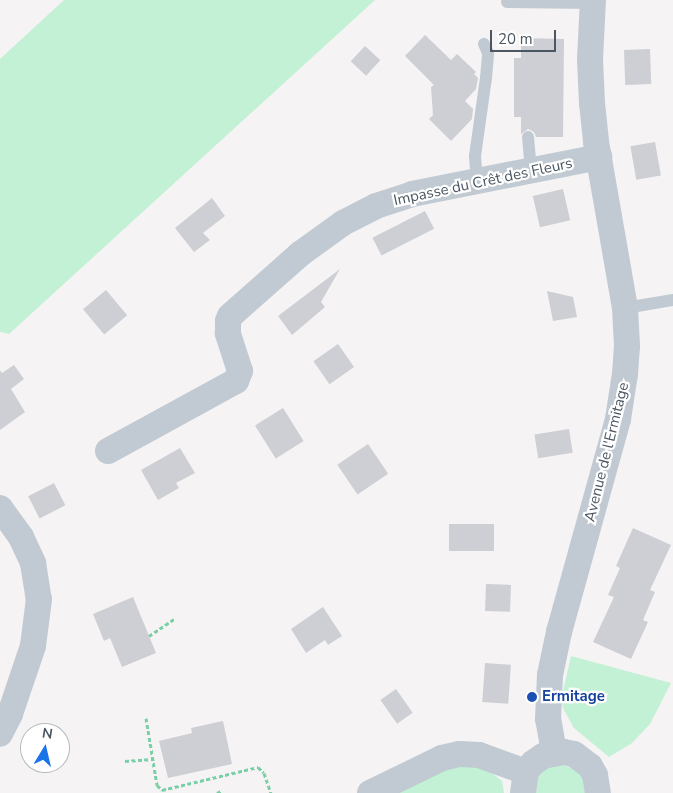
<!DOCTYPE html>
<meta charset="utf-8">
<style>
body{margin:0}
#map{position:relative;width:673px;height:793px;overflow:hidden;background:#f5f3f3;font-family:"Nunito Sans",sans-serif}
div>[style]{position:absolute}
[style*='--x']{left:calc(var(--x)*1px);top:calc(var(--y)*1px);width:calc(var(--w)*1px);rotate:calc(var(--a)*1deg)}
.green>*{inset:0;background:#c3f1d5}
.building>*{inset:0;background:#cdcfd5;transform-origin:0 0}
.path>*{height:3px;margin-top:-1.5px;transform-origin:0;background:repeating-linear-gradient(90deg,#7ad0a6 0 4px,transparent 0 6.5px)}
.service>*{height:12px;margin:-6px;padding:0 6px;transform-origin:6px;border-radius:6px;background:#c1cad2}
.minor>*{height:26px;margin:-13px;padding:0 13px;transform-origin:13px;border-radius:13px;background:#c1cad2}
.dots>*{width:14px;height:14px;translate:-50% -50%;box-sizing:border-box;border:2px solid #fff;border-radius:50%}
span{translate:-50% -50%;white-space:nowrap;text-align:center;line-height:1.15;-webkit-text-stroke:4.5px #fff;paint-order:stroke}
.street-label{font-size:15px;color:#4a5661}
.transit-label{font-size:15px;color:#164399;font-weight:700}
.left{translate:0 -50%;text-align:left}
.north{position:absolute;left:20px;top:723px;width:50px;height:50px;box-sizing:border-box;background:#fff;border:1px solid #b7bbc0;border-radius:50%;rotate:9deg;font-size:14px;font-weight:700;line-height:20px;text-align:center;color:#4a5661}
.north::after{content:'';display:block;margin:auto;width:18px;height:22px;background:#1a73e8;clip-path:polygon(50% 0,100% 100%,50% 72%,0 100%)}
.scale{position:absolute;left:490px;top:30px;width:66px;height:22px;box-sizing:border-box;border:2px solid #4a5661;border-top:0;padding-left:6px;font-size:15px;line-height:18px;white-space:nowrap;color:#4a5661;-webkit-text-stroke:4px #fff;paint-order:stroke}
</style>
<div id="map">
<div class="green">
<div style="clip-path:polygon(64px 0,375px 0,9px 334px,0 332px,0 59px)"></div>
<div style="clip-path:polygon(571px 656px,671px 683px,650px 724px,632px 743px,609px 757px,574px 728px,564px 710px,561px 700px)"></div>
<div style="clip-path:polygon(453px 761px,488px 770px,502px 781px,504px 793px,386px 793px)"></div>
<div style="clip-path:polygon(564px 765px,577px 771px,582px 777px,585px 793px,536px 793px,538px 779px,542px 772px,548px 767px)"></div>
</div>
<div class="building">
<div style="clip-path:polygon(425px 35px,451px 60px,457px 54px,476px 72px,474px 74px,478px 78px,476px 89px,465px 101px,473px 109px,472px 119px,451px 141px,429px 119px,433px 115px,431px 87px,434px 85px,405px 56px)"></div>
<div style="clip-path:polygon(521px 38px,564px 39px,563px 137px,536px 137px,534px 132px,528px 129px,521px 134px,521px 117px,514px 117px,514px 58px,521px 58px)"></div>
<div style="left:365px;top:46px;width:21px;height:21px;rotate:43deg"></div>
<div style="left:650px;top:49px;width:35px;height:26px;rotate:88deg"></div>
<div style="left:655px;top:142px;width:34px;height:25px;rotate:80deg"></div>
<div style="left:563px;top:189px;width:32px;height:31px;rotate:77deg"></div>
<div style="clip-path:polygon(212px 198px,225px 216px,203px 233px,210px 240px,194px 252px,175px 228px)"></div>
<div style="left:425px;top:211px;width:20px;height:59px;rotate:63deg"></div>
<div style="clip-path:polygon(340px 269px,321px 302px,325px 307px,292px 335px,278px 316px)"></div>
<div style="left:106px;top:290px;width:33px;height:30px;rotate:50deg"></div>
<div style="clip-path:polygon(547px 291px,573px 297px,577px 317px,553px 321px)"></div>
<div style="left:338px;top:344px;width:28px;height:30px;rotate:55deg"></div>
<div style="clip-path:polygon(14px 365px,24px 379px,11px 389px,25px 412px,0 430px,0 370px,2px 373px)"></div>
<div style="left:283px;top:408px;width:39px;height:33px;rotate:58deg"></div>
<div style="left:569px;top:429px;width:24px;height:35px;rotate:81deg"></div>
<div style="left:368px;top:444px;width:36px;height:37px;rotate:56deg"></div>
<div style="clip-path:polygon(180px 448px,195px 473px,176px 483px,179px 488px,158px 500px,141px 470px)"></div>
<div style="left:54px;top:483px;width:25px;height:29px;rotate:63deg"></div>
<div style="left:449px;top:524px;width:45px;height:27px"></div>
<div style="clip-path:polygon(633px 528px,671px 545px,650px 590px,655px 592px,643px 620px,648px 622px,631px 659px,593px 642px,614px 597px,608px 595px,620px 568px,616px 566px)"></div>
<div style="left:486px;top:584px;width:25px;height:27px;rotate:2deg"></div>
<div style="clip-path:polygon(133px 597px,156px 653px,122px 667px,110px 638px,104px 641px,93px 614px)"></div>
<div style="clip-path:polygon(323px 607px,342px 636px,328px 645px,325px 640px,306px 653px,291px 629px)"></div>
<div style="left:485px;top:663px;width:26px;height:39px;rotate:4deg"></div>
<div style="left:396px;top:689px;width:29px;height:19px;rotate:55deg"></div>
<div style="clip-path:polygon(223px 721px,232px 764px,168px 778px,159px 741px,192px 733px,191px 728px)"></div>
</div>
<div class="path">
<div style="--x:149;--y:636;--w:32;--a:-34"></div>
<div style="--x:146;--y:718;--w:68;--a:80.7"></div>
<div style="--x:157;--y:785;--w:7;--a:45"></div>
<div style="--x:162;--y:790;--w:99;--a:-13.5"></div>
<div style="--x:258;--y:767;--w:8;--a:45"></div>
<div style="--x:264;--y:773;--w:21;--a:71"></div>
<div style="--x:125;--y:761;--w:28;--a:-4"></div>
<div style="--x:217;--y:793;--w:4;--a:-27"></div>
</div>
<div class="service">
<div style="--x:507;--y:2;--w:86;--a:0.7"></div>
<div style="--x:528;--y:137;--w:33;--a:85"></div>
<div style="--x:477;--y:180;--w:24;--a:-95"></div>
<div style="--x:475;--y:156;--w:79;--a:-82"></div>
<div style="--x:486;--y:78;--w:25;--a:-85"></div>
<div style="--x:488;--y:53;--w:10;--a:-114"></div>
<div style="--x:625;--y:308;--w:49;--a:-9.5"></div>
</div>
<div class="minor">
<div style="--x:108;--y:451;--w:146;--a:-28.7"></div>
<div style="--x:236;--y:381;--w:11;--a:-68"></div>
<div style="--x:240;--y:371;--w:40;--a:-108"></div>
<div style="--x:228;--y:333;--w:12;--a:-90"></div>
<div style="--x:228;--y:321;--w:5;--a:-68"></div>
<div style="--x:230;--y:316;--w:94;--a:-41.5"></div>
<div style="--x:300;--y:254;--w:53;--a:-35.8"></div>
<div style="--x:343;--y:223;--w:37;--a:-27"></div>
<div style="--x:376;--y:206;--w:38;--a:-18"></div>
<div style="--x:412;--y:194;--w:191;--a:-11.2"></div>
<div style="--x:0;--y:508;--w:36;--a:54"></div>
<div style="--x:21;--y:537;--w:29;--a:65"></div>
<div style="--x:33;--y:563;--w:36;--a:81"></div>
<div style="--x:39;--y:599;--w:47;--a:97.3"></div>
<div style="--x:33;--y:646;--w:72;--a:108.7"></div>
<div style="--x:10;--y:714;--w:22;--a:117"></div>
<div style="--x:554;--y:752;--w:34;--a:-100"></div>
<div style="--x:548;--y:719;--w:44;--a:-87.4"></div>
<div style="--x:550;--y:675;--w:44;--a:-78.2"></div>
<div style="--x:559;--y:632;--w:221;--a:-74.5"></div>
<div style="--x:618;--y:419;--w:46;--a:-81.2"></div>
<div style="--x:625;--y:374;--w:28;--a:-86"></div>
<div style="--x:627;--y:346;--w:38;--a:-93"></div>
<div style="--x:625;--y:308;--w:169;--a:-99.9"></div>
<div style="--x:596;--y:141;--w:38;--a:-96"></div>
<div style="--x:592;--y:103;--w:44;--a:-92.6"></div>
<div style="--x:590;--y:59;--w:59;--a:-87.1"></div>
<div style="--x:370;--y:793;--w:80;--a:-25.9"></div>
<div style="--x:442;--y:758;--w:18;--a:-13"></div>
<div style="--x:460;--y:754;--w:19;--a:3"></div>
<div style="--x:479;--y:755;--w:50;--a:19.9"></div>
<div style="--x:523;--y:793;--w:21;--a:-82"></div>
<div style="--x:526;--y:772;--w:11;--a:-52"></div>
<div style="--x:533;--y:763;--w:12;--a:-35"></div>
<div style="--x:543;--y:756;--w:21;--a:-11"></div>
<div style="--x:564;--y:752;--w:10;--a:11"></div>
<div style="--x:574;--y:754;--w:20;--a:37"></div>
<div style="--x:590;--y:766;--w:10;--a:61"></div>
<div style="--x:595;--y:775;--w:18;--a:81"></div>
</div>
<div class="dots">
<div style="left:532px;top:697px;background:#1a4fb4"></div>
</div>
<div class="street-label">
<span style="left:483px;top:182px;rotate:-12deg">Impasse du Crêt des Fleurs</span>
<span style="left:607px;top:452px;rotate:-76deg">Avenue de l'Ermitage</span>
</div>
<div class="transit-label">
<span class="left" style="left:542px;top:697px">Ermitage</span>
</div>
<div class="north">N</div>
<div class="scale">20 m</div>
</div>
